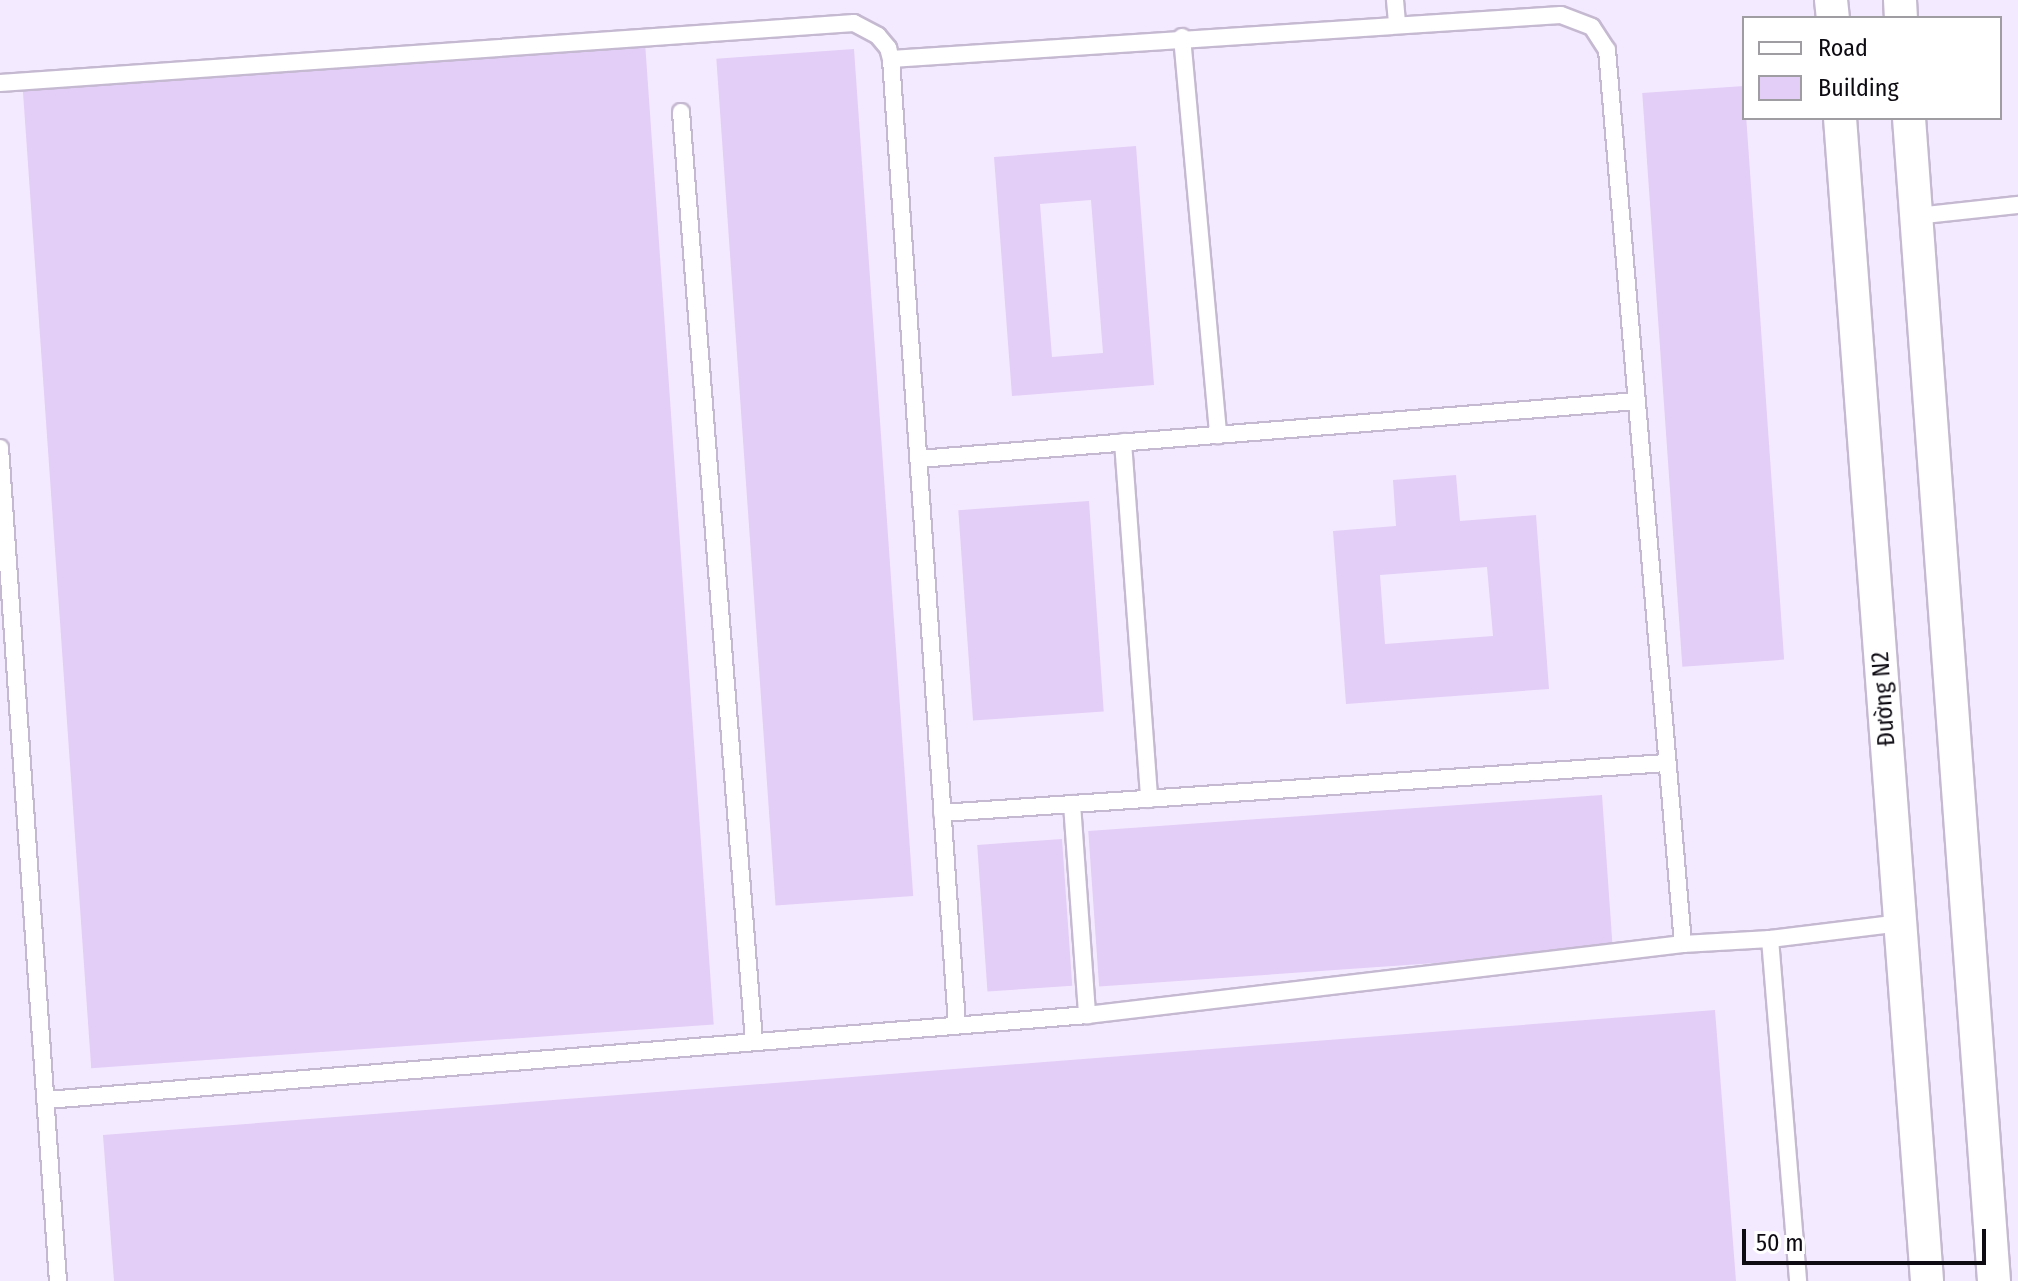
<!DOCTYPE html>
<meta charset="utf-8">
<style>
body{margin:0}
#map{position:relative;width:2018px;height:1281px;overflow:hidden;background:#f4eaff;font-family:"Fira Sans Condensed",sans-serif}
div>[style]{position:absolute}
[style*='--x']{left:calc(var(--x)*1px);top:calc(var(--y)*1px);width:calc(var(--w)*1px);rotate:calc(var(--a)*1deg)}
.building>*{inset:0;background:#e3cef7;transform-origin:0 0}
.roads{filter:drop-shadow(2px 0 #c5b9d1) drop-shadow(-2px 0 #c5b9d1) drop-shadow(0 2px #c5b9d1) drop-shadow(0 -2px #c5b9d1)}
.service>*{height:16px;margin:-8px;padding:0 8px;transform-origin:8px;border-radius:8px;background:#fff}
.minor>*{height:32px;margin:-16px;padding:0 16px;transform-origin:16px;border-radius:16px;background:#fff}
span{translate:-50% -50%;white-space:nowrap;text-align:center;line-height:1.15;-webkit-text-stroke:6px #fff;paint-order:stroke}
.street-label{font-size:24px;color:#0f0b13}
.legend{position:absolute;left:1742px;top:16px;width:260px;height:104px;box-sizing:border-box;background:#fff;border:2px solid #9f9da1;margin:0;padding:10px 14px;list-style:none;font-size:24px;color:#0f0b13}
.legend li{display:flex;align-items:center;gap:16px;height:40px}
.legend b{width:40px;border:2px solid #9f9da1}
.scale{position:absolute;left:1742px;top:1229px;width:244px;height:36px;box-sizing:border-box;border:4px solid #0f0b13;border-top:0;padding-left:10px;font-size:24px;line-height:28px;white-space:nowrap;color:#0f0b13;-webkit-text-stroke:6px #fff;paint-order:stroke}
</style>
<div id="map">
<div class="building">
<div style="left:645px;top:42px;width:985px;height:624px;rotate:86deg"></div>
<div style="left:854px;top:49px;width:849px;height:138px;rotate:86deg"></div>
<div style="left:1744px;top:86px;width:575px;height:102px;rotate:86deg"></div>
<div style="clip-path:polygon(evenodd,1136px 146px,1154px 385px,1012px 396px,994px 157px,1136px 146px,1091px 200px,1103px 353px,1052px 357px,1040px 204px,1091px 200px)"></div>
<div style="clip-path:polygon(evenodd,1456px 475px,1460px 521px,1536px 515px,1549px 689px,1346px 704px,1333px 531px,1396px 526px,1393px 480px,1456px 475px,1487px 567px,1493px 636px,1385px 644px,1380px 575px,1487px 567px)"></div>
<div style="left:1089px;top:501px;width:211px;height:131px;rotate:86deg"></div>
<div style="left:1602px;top:795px;width:156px;height:515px;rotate:86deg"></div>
<div style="left:1062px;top:839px;width:147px;height:85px;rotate:86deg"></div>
<div style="clip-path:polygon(1715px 1010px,1736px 1281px,114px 1281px,103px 1135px)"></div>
</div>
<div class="roads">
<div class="service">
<div style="--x:1395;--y:0;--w:25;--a:85"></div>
<div style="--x:1182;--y:37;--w:400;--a:84.8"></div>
<div style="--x:891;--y:59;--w:671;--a:-3.76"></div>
<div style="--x:1561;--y:15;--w:33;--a:21"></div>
<div style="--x:1592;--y:27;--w:27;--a:57"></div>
<div style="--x:1607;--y:50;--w:897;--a:85.14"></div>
<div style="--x:0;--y:83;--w:856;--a:-4.02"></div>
<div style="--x:854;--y:23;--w:27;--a:28"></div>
<div style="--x:878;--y:36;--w:16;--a:50"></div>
<div style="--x:888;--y:48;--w:11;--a:75"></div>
<div style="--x:891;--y:59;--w:968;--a:86.09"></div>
<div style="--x:681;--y:112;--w:933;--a:85.51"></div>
<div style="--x:1916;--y:216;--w:103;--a:-6.2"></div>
<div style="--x:1123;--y:442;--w:358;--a:85.8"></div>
<div style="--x:0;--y:448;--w:835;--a:86.02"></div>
<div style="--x:919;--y:459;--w:719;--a:-4.62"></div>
<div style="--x:1072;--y:804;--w:212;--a:85.9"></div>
<div style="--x:942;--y:813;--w:727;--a:-3.95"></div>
<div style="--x:1770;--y:939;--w:343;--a:85.3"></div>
<div style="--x:47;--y:1100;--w:1043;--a:-4.67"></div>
<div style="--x:1087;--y:1015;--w:600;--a:-6.79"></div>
<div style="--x:1683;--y:944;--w:87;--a:-3.3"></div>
<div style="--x:1770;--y:939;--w:132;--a:-7"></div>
</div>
<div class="minor">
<div style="--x:1831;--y:0;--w:18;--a:84"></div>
<div style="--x:1900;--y:0;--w:18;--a:87"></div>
<div style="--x:1840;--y:118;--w:1166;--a:85.72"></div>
<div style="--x:1909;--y:118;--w:1166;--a:85.82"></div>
</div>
</div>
<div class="street-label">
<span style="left:1884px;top:699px;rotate:-94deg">Đường N2</span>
</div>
<ul class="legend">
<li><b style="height:10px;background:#fff"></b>Road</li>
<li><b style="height:22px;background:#e3cef7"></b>Building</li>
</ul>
<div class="scale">50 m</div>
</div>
